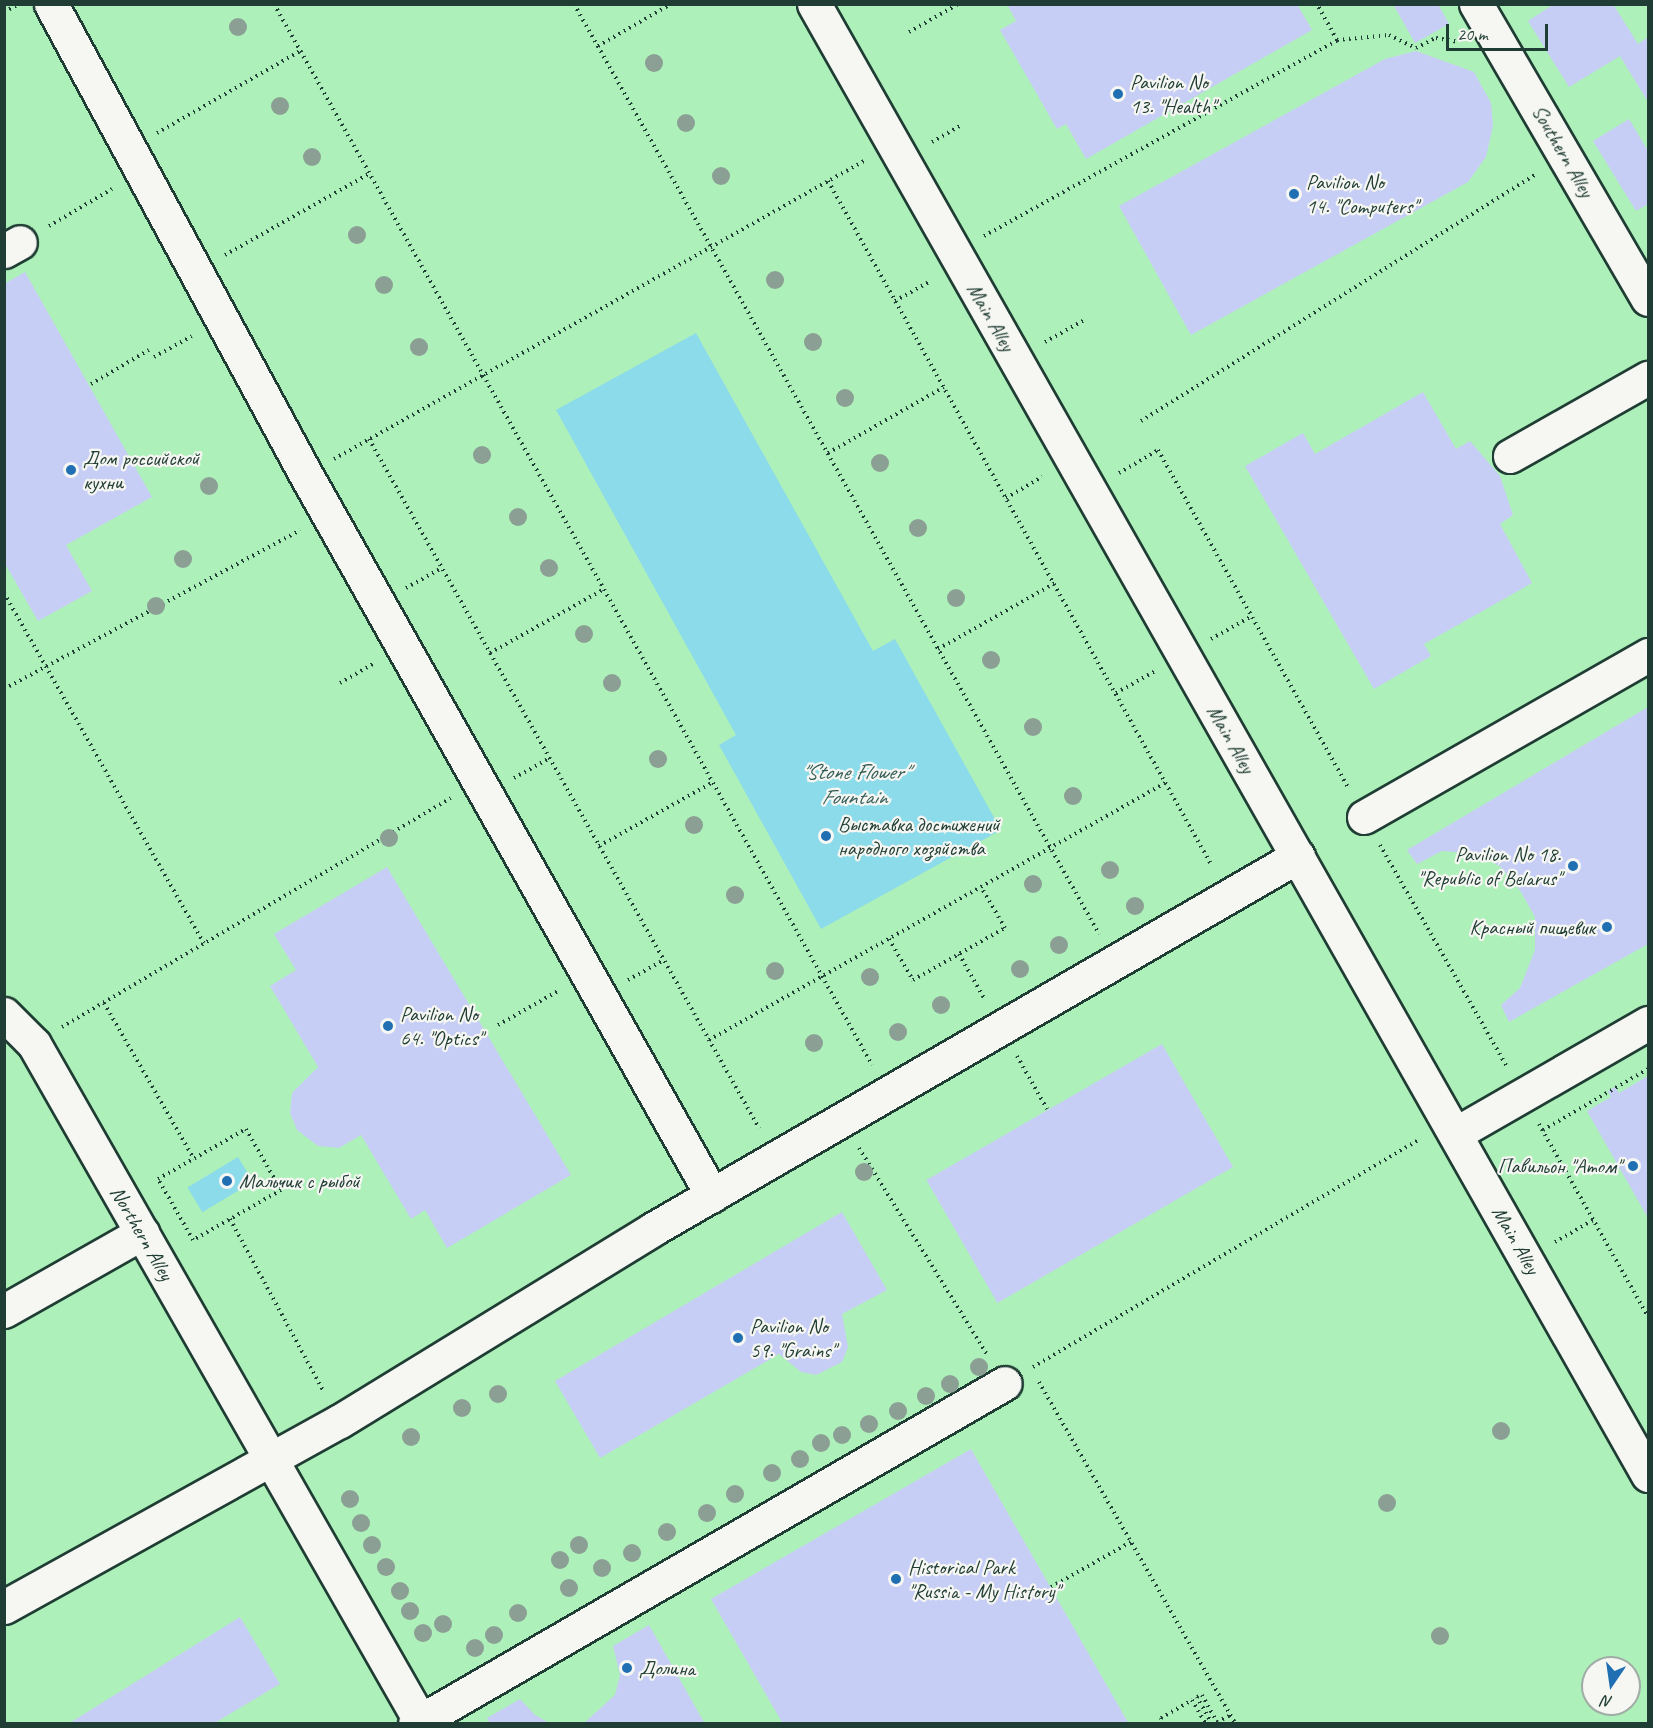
<!DOCTYPE html>
<meta charset="utf-8">
<style>
body{margin:0}
#map{position:relative;width:1653px;height:1728px;overflow:hidden;background:#f6f6f2;font-family:Caveat,sans-serif}
div>[style]{position:absolute}
[style*='--x']{left:calc(var(--x)*1px);top:calc(var(--y)*1px);width:calc(var(--w)*1px);rotate:calc(var(--a)*1deg)}
.green>*{inset:0;background:#aef0b9}
.water>*{inset:0;background:#8cdbea;transform-origin:0 0}
.building>*{inset:0;background:#c7cef6;transform-origin:0 0}
.path>*{height:4px;margin-top:-2px;transform-origin:0;background:repeating-linear-gradient(90deg,#1f3d34 0 1.5px,transparent 0 6px)}
.roads{filter:drop-shadow(2px 0 #1f3d34) drop-shadow(-2px 0 #1f3d34) drop-shadow(0 2px #1f3d34) drop-shadow(0 -2px #1f3d34)}
.minor>*{height:33px;margin:-16.5px;padding:0 16.5px;transform-origin:16.5px;border-radius:16.5px;background:#f6f6f2}
.trees>*{width:18px;height:18px;margin:-9px;border-radius:50%;background:#8b9f94}
.dots>*{width:16px;height:16px;translate:-50% -50%;box-sizing:border-box;border:3px solid #f6f6f2;border-radius:50%}
span{translate:-50% -50%;white-space:nowrap;text-align:center;line-height:1.15;-webkit-text-stroke:4.5px #f6f6f2;paint-order:stroke}
.poi-label{font-size:21px;color:#1f3d34}
.left{translate:0 -50%;text-align:left}
.right{translate:-100% -50%;text-align:right}
.street-label{font-size:21px;color:#1f3d34}
.water-label{font-size:22px;color:#355d58;font-style:italic}
.frame{position:absolute;inset:0;border:6px solid #1f3d34;pointer-events:none}
.north{position:absolute;left:1581px;top:1656px;width:60px;height:60px;box-sizing:border-box;background:#f6f6f2;border:2px solid #a0aca6;border-radius:50%;rotate:193deg;font-size:16px;font-weight:700;line-height:24px;text-align:center;color:#1f3d34}
.north::after{content:'';display:block;margin:auto;width:21px;height:27px;background:#1f6fb2;clip-path:polygon(50% 0,100% 100%,50% 72%,0 100%)}
.scale{position:absolute;left:1446px;top:24px;width:102px;height:27px;box-sizing:border-box;border:3px solid #1f3d34;border-top:0;padding-left:8px;font-size:18px;line-height:21px;white-space:nowrap;color:#1f3d34;-webkit-text-stroke:4px #f6f6f2;paint-order:stroke}
</style>
<div id="map">
<div class="green">
<div style="clip-path:polygon(evenodd,5px 5px,1648px 5px,1648px 1723px,5px 1724px,5px 5px,1593px 1668px,1629px 1668px,1629px 1704px,1593px 1704px,1593px 1668px)"></div>
</div>
<div class="water">
<div style="clip-path:polygon(696px 333px,873px 651px,895px 639px,1001px 830px,821px 929px,719px 745px,736px 735px,556px 410px)"></div>
<div style="left:238px;top:1157px;width:29px;height:59px;rotate:59deg"></div>
</div>
<div class="building">
<div style="clip-path:polygon(1007px 4px,1297px 4px,1312px 30px,1086px 159px,1066px 124px,1057px 129px,1000px 30px,1016px 21px)"></div>
<div style="clip-path:polygon(1393px 4px,1438px 4px,1449px 24px,1415px 43px)"></div>
<div style="clip-path:polygon(1554px 4px,1613px 4px,1638px 44px,1648px 37px,1648px 102px,1620px 56px,1569px 87px,1528px 21px)"></div>
<div style="clip-path:polygon(1416px 51px,1474px 72px,1491px 103px,1493px 126px,1486px 157px,1468px 182px,1191px 335px,1119px 206px,1385px 59px)"></div>
<div style="clip-path:polygon(1629px 119px,1648px 151px,1648px 204px,1636px 211px,1593px 141px)"></div>
<div style="clip-path:polygon(25px 272px,152px 497px,66px 545px,92px 591px,38px 621px,4px 562px,4px 284px)"></div>
<div style="clip-path:polygon(1423px 392px,1456px 449px,1470px 441px,1500px 476px,1513px 515px,1500px 524px,1532px 583px,1424px 644px,1431px 656px,1374px 689px,1245px 466px,1303px 433px,1315px 454px)"></div>
<div style="clip-path:polygon(1648px 707px,1648px 944px,1509px 1022px,1501px 1005px,1520px 988px,1535px 950px,1535px 917px,1521px 892px,1501px 867px,1477px 854px,1442px 851px,1417px 864px,1407px 850px)"></div>
<div style="clip-path:polygon(387px 867px,571px 1175px,447px 1248px,425px 1210px,411px 1219px,361px 1135px,339px 1148px,318px 1146px,297px 1130px,290px 1113px,292px 1093px,318px 1067px,270px 986px,296px 970px,274px 934px)"></div>
<div style="left:1162px;top:1044px;width:142px;height:272px;rotate:60deg"></div>
<div style="clip-path:polygon(1648px 1076px,1648px 1218px,1587px 1111px,1611px 1097px,1608px 1091px,1615px 1087px,1619px 1093px)"></div>
<div style="clip-path:polygon(842px 1212px,887px 1290px,842px 1314px,848px 1347px,842px 1362px,816px 1375px,801px 1372px,779px 1354px,600px 1458px,555px 1381px)"></div>
<div style="clip-path:polygon(971px 1449px,1129px 1724px,783px 1724px,711px 1599px)"></div>
<div style="clip-path:polygon(240px 1617px,280px 1684px,213px 1724px,68px 1724px)"></div>
<div style="clip-path:polygon(649px 1625px,705px 1724px,583px 1724px,615px 1695px,620px 1675px,613px 1646px)"></div>
<div style="clip-path:polygon(520px 1699px,535px 1715px,551px 1724px,490px 1724px,487px 1718px)"></div>
</div>
<div class="path">
<div style="--x:274;--y:4;--w:1218;--a:60.59"></div>
<div style="--x:574;--y:4;--w:1068;--a:60.55"></div>
<div style="--x:4;--y:12;--w:15;--a:-28"></div>
<div style="--x:909;--y:32;--w:56;--a:-29.7"></div>
<div style="--x:1337;--y:40;--w:52;--a:-5.5"></div>
<div style="--x:1389;--y:35;--w:30;--a:26"></div>
<div style="--x:1416;--y:48;--w:22;--a:-27"></div>
<div style="--x:1436;--y:38;--w:23;--a:10"></div>
<div style="--x:598;--y:46;--w:84;--a:-29.9"></div>
<div style="--x:157;--y:133;--w:165;--a:-29.8"></div>
<div style="--x:932;--y:142;--w:34;--a:-30"></div>
<div style="--x:828;--y:181;--w:785;--a:60.73"></div>
<div style="--x:49;--y:226;--w:73;--a:-30.4"></div>
<div style="--x:984;--y:236;--w:404;--a:-29"></div>
<div style="--x:1337;--y:40;--w:41;--a:-119.1"></div>
<div style="--x:225;--y:255;--w:165;--a:-29.4"></div>
<div style="--x:895;--y:301;--w:41;--a:-29.1"></div>
<div style="--x:1045;--y:342;--w:45;--a:-29.4"></div>
<div style="--x:154;--y:357;--w:43;--a:-28.9"></div>
<div style="--x:91;--y:384;--w:67;--a:-30.4"></div>
<div style="--x:1141;--y:421;--w:467;--a:-32"></div>
<div style="--x:369;--y:439;--w:792;--a:60.49"></div>
<div style="--x:828;--y:453;--w:133;--a:-29.6"></div>
<div style="--x:334;--y:459;--w:608;--a:-29.35"></div>
<div style="--x:1119;--y:473;--w:45;--a:-30.5"></div>
<div style="--x:1158;--y:450;--w:389;--a:60.6"></div>
<div style="--x:1006;--y:498;--w:42;--a:-30.3"></div>
<div style="--x:406;--y:588;--w:41;--a:-29.1"></div>
<div style="--x:4;--y:593;--w:403;--a:60.3"></div>
<div style="--x:1211;--y:639;--w:47;--a:-29.3"></div>
<div style="--x:938;--y:649;--w:134;--a:-29.4"></div>
<div style="--x:490;--y:653;--w:131;--a:-29.3"></div>
<div style="--x:340;--y:683;--w:38;--a:-30"></div>
<div style="--x:4;--y:689;--w:336;--a:-28.2"></div>
<div style="--x:1116;--y:693;--w:45;--a:-29.4"></div>
<div style="--x:514;--y:778;--w:41;--a:-29.1"></div>
<div style="--x:1380;--y:845;--w:254;--a:60.2"></div>
<div style="--x:599;--y:846;--w:131;--a:-29.3"></div>
<div style="--x:889;--y:939;--w:48;--a:59.7"></div>
<div style="--x:913;--y:980;--w:106;--a:-29.5"></div>
<div style="--x:1005;--y:928;--w:48;--a:-120.3"></div>
<div style="--x:959;--y:954;--w:51;--a:60.4"></div>
<div style="--x:628;--y:980;--w:41;--a:-29.1"></div>
<div style="--x:104;--y:1003;--w:180;--a:60"></div>
<div style="--x:498;--y:1025;--w:69;--a:-29.5"></div>
<div style="--x:62;--y:1027;--w:451;--a:-30.5"></div>
<div style="--x:709;--y:1040;--w:526;--a:-29.39"></div>
<div style="--x:1017;--y:1056;--w:61;--a:60.5"></div>
<div style="--x:1539;--y:1124;--w:222;--a:60.5"></div>
<div style="--x:246;--y:1129;--w:70;--a:60.2"></div>
<div style="--x:281;--y:1190;--w:101;--a:150.4"></div>
<div style="--x:193;--y:1240;--w:70;--a:-119.8"></div>
<div style="--x:158;--y:1179;--w:101;--a:-29.6"></div>
<div style="--x:1543;--y:1130;--w:121;--a:-30.2"></div>
<div style="--x:859;--y:1148;--w:245;--a:58.2"></div>
<div style="--x:230;--y:1219;--w:197;--a:61.5"></div>
<div style="--x:1555;--y:1242;--w:44;--a:-30.1"></div>
<div style="--x:1033;--y:1367;--w:449;--a:-30.5"></div>
<div style="--x:1039;--y:1382;--w:395;--a:60.1"></div>
<div style="--x:1051;--y:1587;--w:92;--a:-29.4"></div>
<div style="--x:1164;--y:1724;--w:7;--a:-117"></div>
<div style="--x:1161;--y:1718;--w:36;--a:-30"></div>
<div style="--x:1192;--y:1700;--w:28;--a:60"></div>
<div style="--x:1212;--y:1724;--w:31;--a:-119"></div>
<div style="--x:1197;--y:1697;--w:5;--a:-22"></div>
<div style="--x:1202;--y:1695;--w:31;--a:61"></div>
<div style="--x:1217;--y:1722;--w:16;--a:-27"></div>
</div>
<div class="roads">
<div class="minor">
<div style="--x:51;--y:4;--w:536;--a:61.57"></div>
<div style="--x:306;--y:475;--w:827;--a:60.58"></div>
<div style="--x:814;--y:4;--w:1691;--a:60.45"></div>
<div style="--x:1476;--y:4;--w:341;--a:59.8"></div>
<div style="--x:4;--y:251;--w:18;--a:-29"></div>
<div style="--x:1510;--y:456;--w:159;--a:-29.5"></div>
<div style="--x:1364;--y:817;--w:327;--a:-29.7"></div>
<div style="--x:4;--y:1014;--w:42;--a:45"></div>
<div style="--x:34;--y:1044;--w:783;--a:60.29"></div>
<div style="--x:1455;--y:1134;--w:223;--a:-29.9"></div>
<div style="--x:4;--y:1311;--w:159;--a:-29.5"></div>
<div style="--x:4;--y:1607;--w:384;--a:-29"></div>
<div style="--x:340;--y:1421;--w:367;--a:-31.5"></div>
<div style="--x:653;--y:1229;--w:745;--a:-30.04"></div>
<div style="--x:415;--y:1724;--w:681;--a:-30.03"></div>
</div>
</div>
<div class="trees">
<div style="left:238px;top:27px"></div>
<div style="left:654px;top:63px"></div>
<div style="left:280px;top:106px"></div>
<div style="left:686px;top:123px"></div>
<div style="left:312px;top:157px"></div>
<div style="left:721px;top:176px"></div>
<div style="left:357px;top:235px"></div>
<div style="left:775px;top:280px"></div>
<div style="left:384px;top:285px"></div>
<div style="left:813px;top:342px"></div>
<div style="left:419px;top:347px"></div>
<div style="left:845px;top:398px"></div>
<div style="left:482px;top:455px"></div>
<div style="left:880px;top:463px"></div>
<div style="left:209px;top:486px"></div>
<div style="left:518px;top:517px"></div>
<div style="left:918px;top:528px"></div>
<div style="left:183px;top:559px"></div>
<div style="left:549px;top:568px"></div>
<div style="left:956px;top:598px"></div>
<div style="left:156px;top:606px"></div>
<div style="left:584px;top:634px"></div>
<div style="left:991px;top:660px"></div>
<div style="left:612px;top:683px"></div>
<div style="left:1033px;top:727px"></div>
<div style="left:658px;top:759px"></div>
<div style="left:1073px;top:796px"></div>
<div style="left:694px;top:825px"></div>
<div style="left:389px;top:838px"></div>
<div style="left:1110px;top:870px"></div>
<div style="left:1033px;top:884px"></div>
<div style="left:735px;top:895px"></div>
<div style="left:1135px;top:906px"></div>
<div style="left:1059px;top:945px"></div>
<div style="left:1020px;top:969px"></div>
<div style="left:775px;top:971px"></div>
<div style="left:870px;top:977px"></div>
<div style="left:941px;top:1005px"></div>
<div style="left:898px;top:1032px"></div>
<div style="left:814px;top:1043px"></div>
<div style="left:864px;top:1172px"></div>
<div style="left:979px;top:1367px"></div>
<div style="left:950px;top:1384px"></div>
<div style="left:498px;top:1394px"></div>
<div style="left:926px;top:1396px"></div>
<div style="left:462px;top:1408px"></div>
<div style="left:898px;top:1411px"></div>
<div style="left:869px;top:1424px"></div>
<div style="left:1501px;top:1431px"></div>
<div style="left:842px;top:1435px"></div>
<div style="left:411px;top:1437px"></div>
<div style="left:821px;top:1443px"></div>
<div style="left:800px;top:1459px"></div>
<div style="left:772px;top:1473px"></div>
<div style="left:735px;top:1494px"></div>
<div style="left:350px;top:1499px"></div>
<div style="left:1387px;top:1503px"></div>
<div style="left:707px;top:1513px"></div>
<div style="left:361px;top:1523px"></div>
<div style="left:667px;top:1532px"></div>
<div style="left:372px;top:1545px"></div>
<div style="left:579px;top:1545px"></div>
<div style="left:632px;top:1553px"></div>
<div style="left:560px;top:1560px"></div>
<div style="left:386px;top:1567px"></div>
<div style="left:602px;top:1568px"></div>
<div style="left:569px;top:1588px"></div>
<div style="left:400px;top:1591px"></div>
<div style="left:410px;top:1611px"></div>
<div style="left:518px;top:1613px"></div>
<div style="left:443px;top:1624px"></div>
<div style="left:423px;top:1633px"></div>
<div style="left:494px;top:1635px"></div>
<div style="left:1440px;top:1636px"></div>
<div style="left:475px;top:1648px"></div>
</div>
<div class="dots">
<div style="left:1118px;top:94px;background:#1f6fb2"></div>
<div style="left:1294px;top:194px;background:#1f6fb2"></div>
<div style="left:71px;top:470px;background:#1f6fb2"></div>
<div style="left:826px;top:836px;background:#1f6fb2"></div>
<div style="left:1573px;top:866px;background:#1f6fb2"></div>
<div style="left:1607px;top:927px;background:#1f6fb2"></div>
<div style="left:388px;top:1026px;background:#1f6fb2"></div>
<div style="left:1633px;top:1166px;background:#1f6fb2"></div>
<div style="left:227px;top:1181px;background:#1f6fb2"></div>
<div style="left:738px;top:1338px;background:#1f6fb2"></div>
<div style="left:896px;top:1579px;background:#1f6fb2"></div>
<div style="left:627px;top:1668px;background:#1f6fb2"></div>
</div>
<div class="poi-label">
<span class="left" style="left:1130px;top:94px">Pavilion No<br>13. "Health"</span>
<span class="left" style="left:1306px;top:194px">Pavilion No<br>14. "Computers"</span>
<span class="left" style="left:83px;top:470px">Дом российской<br>кухни</span>
<span class="left" style="left:838px;top:836px">Выставка достижений<br>народного хозяйства</span>
<span class="right" style="left:1561px;top:866px">Pavilion No 18.<br>"Republic of Belarus"</span>
<span class="right" style="left:1595px;top:927px">Красный пищевик</span>
<span class="left" style="left:400px;top:1026px">Pavilion No<br>64. "Optics"</span>
<span class="right" style="left:1621px;top:1166px">Павильон "Атом"</span>
<span class="left" style="left:239px;top:1181px">Мальчик с рыбой</span>
<span class="left" style="left:750px;top:1338px">Pavilion No<br>59. "Grains"</span>
<span class="left" style="left:908px;top:1579px">Historical Park<br>"Russia - My History"</span>
<span class="left" style="left:639px;top:1668px">Долина</span>
</div>
<div class="street-label">
<span style="left:1563px;top:151px;rotate:60deg">Southern Alley</span>
<span style="left:991px;top:317px;rotate:60deg">Main Alley</span>
<span style="left:1231px;top:739px;rotate:60deg">Main Alley</span>
<span style="left:142px;top:1233px;rotate:60deg">Northern Alley</span>
<span style="left:1516px;top:1240px;rotate:60deg">Main Alley</span>
</div>
<div class="water-label">
<span style="left:854px;top:785px">"Stone Flower"<br>Fountain</span>
</div>
<div class="frame"></div>
<div class="north">N</div>
<div class="scale">20 m</div>
</div>
